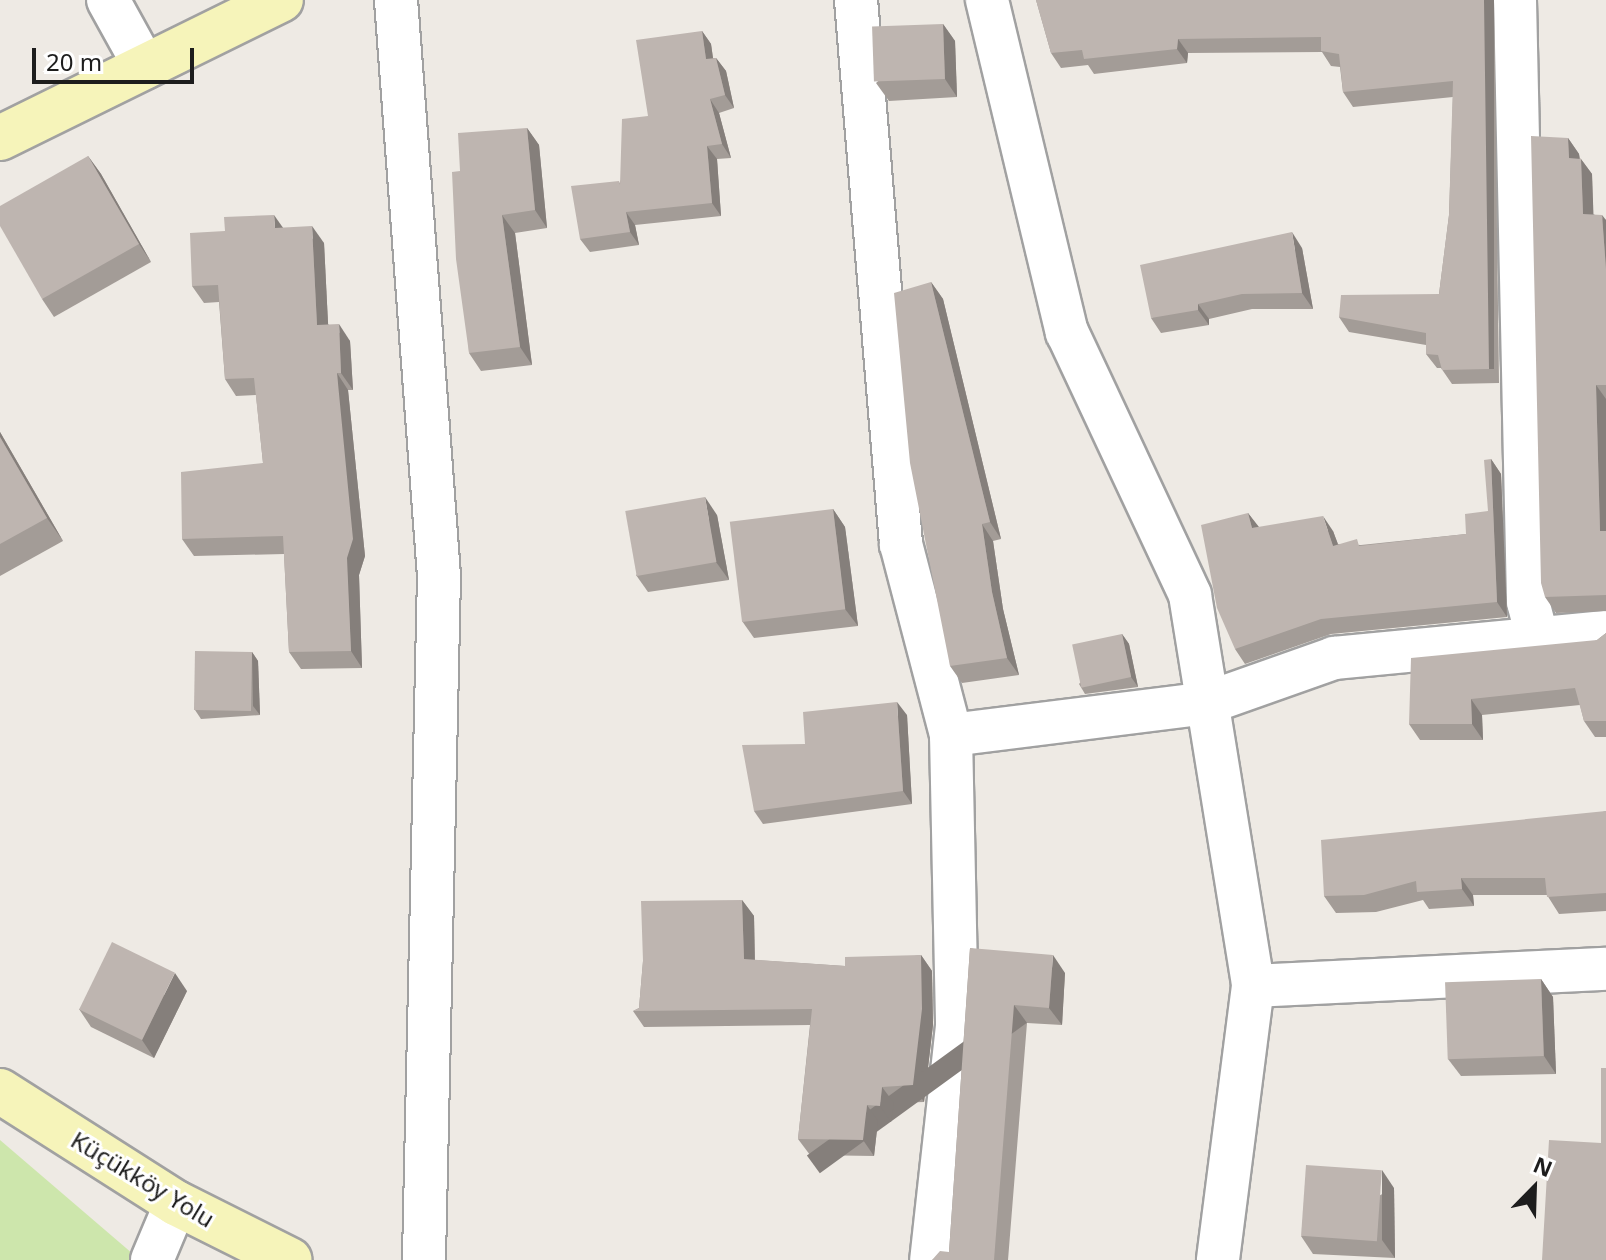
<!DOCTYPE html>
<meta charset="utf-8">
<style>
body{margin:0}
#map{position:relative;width:1606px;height:1260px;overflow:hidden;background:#eeeae4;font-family:"Noto Sans",sans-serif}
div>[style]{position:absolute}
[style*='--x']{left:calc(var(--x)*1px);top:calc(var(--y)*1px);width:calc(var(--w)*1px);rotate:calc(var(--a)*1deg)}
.grass>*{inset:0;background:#cde6ac}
.roads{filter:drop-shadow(2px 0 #a1a1a1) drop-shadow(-2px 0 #a1a1a1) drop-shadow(0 2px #a1a1a1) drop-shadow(0 -2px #a1a1a1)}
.street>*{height:42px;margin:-21px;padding:0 21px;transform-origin:21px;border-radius:21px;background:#fff}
.secondary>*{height:44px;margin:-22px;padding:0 22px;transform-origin:22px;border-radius:22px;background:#f6f4ba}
.wall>*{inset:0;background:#a39c97}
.shaded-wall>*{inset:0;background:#857f7b;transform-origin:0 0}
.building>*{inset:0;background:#beb5b0;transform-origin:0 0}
span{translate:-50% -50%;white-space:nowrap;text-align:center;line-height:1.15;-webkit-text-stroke:6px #fff;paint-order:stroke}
.street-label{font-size:24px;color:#1d1d1d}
.north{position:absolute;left:1494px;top:1148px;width:80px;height:80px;-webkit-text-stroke:6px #fff;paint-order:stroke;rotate:23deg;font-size:22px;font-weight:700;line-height:32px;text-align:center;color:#1d1d1d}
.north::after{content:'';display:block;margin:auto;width:28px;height:36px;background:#1d1d1d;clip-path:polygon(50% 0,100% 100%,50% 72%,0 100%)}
.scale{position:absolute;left:32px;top:48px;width:162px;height:36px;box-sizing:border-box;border:4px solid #1d1d1d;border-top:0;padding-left:10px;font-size:24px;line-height:28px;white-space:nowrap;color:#1d1d1d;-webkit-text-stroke:6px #fff;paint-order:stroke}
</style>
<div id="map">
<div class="grass">
<div style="clip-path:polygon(0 1140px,140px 1260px,0 1260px)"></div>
</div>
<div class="roads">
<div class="street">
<div style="--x:108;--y:0;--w:77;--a:61.1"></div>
<div style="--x:396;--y:0;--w:578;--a:85.73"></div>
<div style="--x:439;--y:576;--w:684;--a:91.26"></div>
<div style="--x:856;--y:0;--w:546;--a:85.27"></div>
<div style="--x:901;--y:544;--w:197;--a:75.3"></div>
<div style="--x:951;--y:735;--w:291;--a:88.8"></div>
<div style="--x:957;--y:1026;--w:235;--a:96.3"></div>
<div style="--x:987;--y:0;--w:342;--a:76.5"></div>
<div style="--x:1067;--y:332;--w:290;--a:64.9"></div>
<div style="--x:1190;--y:595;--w:396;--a:80.8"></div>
<div style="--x:1253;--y:986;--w:276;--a:97.3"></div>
<div style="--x:1515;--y:0;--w:602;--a:88.76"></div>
<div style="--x:1528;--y:602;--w:38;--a:75"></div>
<div style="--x:951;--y:735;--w:258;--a:-7.1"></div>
<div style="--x:1207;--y:703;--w:135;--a:-19.5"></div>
<div style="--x:1334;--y:658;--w:273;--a:-5.5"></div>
<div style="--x:1253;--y:986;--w:353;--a:-2.8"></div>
<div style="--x:152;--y:1260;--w:62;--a:-67.2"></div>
</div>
<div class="secondary">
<div style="--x:0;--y:138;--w:313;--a:-26.2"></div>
<div style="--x:0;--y:1091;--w:209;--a:32.5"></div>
<div style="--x:176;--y:1203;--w:127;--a:26.6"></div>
</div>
</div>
<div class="wall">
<div style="clip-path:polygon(1036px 0,1494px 0,1499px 383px,1452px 384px,1441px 368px,1437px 368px,1426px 354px,1426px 345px,1349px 332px,1339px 317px,1439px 294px,1449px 215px,1453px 97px,1353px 107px,1343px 92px,1340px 67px,1331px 66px,1322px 52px,1188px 53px,1187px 63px,1094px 74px,1088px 65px,1061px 68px,1051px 53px)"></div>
<div style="clip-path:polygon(943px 24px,955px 41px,957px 97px,889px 101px,876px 83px)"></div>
<div style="clip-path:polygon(702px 31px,711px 44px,713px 58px,716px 58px,726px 71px,734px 108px,719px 113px,731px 158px,717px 159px,721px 216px,635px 225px,639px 245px,590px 252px,580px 239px,620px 182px,648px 116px)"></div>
<div style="clip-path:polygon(527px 128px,539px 145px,547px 228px,515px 233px,532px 365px,481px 371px,469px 353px,460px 171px)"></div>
<div style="clip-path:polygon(1568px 138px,1579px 154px,1580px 158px,1592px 174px,1593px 214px,1606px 220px,1606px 611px,1556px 613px,1545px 597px)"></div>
<div style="clip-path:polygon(88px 156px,101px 174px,151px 262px,54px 317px,42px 299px)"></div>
<div style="clip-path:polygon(283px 228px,324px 243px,328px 324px,350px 341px,353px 390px,348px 390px,365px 556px,359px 575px,362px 668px,301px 669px,289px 652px,284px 554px,194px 556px,182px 539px,263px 463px,256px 395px,236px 396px,225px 379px,219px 302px,204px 303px,192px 286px)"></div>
<div style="clip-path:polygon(1302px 248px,1313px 309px,1252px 309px,1209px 319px,1209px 325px,1161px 333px,1151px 318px)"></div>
<div style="clip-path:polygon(931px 282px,943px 299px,1001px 539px,993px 541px,1003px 609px,1019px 675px,962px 683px,950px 666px)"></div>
<div style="clip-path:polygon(0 432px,63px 541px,0 576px)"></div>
<div style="clip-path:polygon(1491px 459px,1501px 474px,1507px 617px,1331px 634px,1245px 664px,1235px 649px,1248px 513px,1258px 527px,1333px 531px,1338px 544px,1361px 545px,1466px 534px,1488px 511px)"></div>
<div style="clip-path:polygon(833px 509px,845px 527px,858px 626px,754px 638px,742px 621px)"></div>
<div style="clip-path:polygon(717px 515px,729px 580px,648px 592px,636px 575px)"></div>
<div style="clip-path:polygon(1606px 633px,1606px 737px,1595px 737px,1584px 721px,1580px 705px,1482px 715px,1483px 740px,1420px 740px,1409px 724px,1597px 640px)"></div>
<div style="clip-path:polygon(1122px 634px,1129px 644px,1138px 687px,1085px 694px,1079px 684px)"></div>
<div style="clip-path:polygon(252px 652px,258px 661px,260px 715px,201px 719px,195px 710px)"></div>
<div style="clip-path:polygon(907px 715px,912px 804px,763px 824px,754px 811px,805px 744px)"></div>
<div style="clip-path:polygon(1606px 811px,1606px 911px,1559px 914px,1547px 895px,1473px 895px,1474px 906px,1429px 909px,1423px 900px,1376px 912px,1336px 913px,1324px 896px)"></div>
<div style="clip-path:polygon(742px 900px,754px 916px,755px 960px,845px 966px,921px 955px,932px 971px,933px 1025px,924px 1102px,894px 1103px,891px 1122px,878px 1121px,874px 1156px,810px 1155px,798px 1139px,810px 1025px,644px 1027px,633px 1011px,639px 1008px,643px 961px)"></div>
<div style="clip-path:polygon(970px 948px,1065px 973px,1062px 1025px,1027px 1023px,1008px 1260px,932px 1260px,949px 1252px)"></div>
<div style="clip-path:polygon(1541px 979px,1553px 997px,1556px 1074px,1461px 1076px,1448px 1059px)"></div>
<div style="clip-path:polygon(187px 991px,154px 1058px,91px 1027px,79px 1009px)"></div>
<div style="clip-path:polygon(1394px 1188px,1395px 1258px,1313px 1254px,1301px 1236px)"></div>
</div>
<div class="shaded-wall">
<div style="left:1484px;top:0;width:10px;height:369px"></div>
<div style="clip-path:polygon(943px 24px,955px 41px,957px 97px,945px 79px)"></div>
<div style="clip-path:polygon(702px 31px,711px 44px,715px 73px,706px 59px)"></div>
<div style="clip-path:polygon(1178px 39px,1188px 53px,1187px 63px,1177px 49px)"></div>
<div style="clip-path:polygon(716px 58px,726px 71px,734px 108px,725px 95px)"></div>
<div style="clip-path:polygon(710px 99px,719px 113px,731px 158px,722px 144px)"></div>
<div style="clip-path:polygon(527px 128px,539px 145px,547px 228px,535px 210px)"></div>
<div style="clip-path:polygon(1568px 138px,1579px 154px,1580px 173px,1569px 158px)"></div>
<div style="clip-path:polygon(707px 146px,717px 159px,721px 216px,712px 203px)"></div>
<div style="clip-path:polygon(88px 156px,101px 174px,151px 262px,139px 244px)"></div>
<div style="clip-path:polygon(1581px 159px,1592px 174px,1594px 229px,1583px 214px)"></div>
<div style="clip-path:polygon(626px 212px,635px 225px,639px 245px,630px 232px)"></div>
<div style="clip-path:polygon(274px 215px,286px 232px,275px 228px)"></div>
<div style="clip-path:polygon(502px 215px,515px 233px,532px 365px,520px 347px)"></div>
<div style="clip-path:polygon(1602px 215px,1606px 220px,1606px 269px)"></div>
<div style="clip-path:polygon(312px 226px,324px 243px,329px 342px,317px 325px)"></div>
<div style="clip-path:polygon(1292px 232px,1302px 248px,1313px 309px,1302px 293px)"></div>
<div style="clip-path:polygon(931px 282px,943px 299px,1001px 539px,990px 522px)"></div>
<div style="clip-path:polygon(1198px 304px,1209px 319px,1209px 325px,1198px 310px)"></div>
<div style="clip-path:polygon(339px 324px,350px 341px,353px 390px,341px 373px)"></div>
<div style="clip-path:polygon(337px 373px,348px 390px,365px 556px,359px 575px,362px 668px,351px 651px)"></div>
<div style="clip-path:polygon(1596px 385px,1606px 399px,1606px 540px,1600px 531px)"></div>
<div style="clip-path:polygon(0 432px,63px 541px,47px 518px,0 437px)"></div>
<div style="clip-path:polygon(1491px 459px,1501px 474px,1507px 617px,1497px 602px)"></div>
<div style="clip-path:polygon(705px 497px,717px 515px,729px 580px,716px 562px)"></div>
<div style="clip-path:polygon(833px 509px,845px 527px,858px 626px,845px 609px)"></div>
<div style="clip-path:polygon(1248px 513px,1259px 527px,1252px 528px)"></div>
<div style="clip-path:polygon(1323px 516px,1333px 531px,1344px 561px,1333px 546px)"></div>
<div style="clip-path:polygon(982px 524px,993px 541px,1003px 609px,1019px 675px,1007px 658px,992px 592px)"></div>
<div style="clip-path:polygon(1122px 634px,1129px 644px,1138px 687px,1131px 677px)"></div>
<div style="clip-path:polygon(252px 652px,258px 661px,260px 715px,253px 706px)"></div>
<div style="clip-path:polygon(1471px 699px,1482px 715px,1483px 740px,1472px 724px)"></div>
<div style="clip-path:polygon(897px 702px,907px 715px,912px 804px,903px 791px)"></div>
<div style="clip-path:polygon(1461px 878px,1473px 895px,1474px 906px,1462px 889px)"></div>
<div style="clip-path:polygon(742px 900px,754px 916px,755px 975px,744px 959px)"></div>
<div style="clip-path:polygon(921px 955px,932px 971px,933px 1025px,924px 1102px,913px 1085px)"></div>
<div style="clip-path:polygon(1053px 955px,1065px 973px,1062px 1025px,1049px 1008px)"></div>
<div style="clip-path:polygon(175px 973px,187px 991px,154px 1058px,142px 1040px)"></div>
<div style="clip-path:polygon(1541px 979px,1553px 997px,1556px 1074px,1544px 1056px)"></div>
<div style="left:1014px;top:1005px;width:22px;height:256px;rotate:54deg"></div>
<div style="clip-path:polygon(882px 1087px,894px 1103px,891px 1122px,880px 1106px)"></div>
<div style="clip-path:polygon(867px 1105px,878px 1121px,874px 1156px,863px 1140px)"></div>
<div style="clip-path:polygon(1382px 1170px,1394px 1188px,1395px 1258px,1382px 1240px)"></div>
</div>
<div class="building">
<div style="clip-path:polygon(1036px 0,1484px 0,1489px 369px,1442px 370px,1438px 355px,1426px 354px,1426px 333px,1339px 317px,1341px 295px,1439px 294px,1449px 215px,1453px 81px,1343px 92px,1339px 54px,1321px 51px,1321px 37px,1178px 39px,1177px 49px,1084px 59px,1082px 50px,1051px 53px)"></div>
<div style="left:943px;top:24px;width:55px;height:71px;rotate:88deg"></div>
<div style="clip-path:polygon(702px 31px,706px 59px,716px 58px,725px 95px,710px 99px,722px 144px,707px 146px,712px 203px,626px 212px,630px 232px,580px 239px,571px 186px,619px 181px,620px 185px,622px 119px,648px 116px,636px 40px)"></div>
<div style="clip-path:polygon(527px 128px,535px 210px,502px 215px,520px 347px,469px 353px,456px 259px,452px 172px,460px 171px,458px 133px)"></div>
<div style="clip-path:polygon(1531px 136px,1568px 138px,1569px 158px,1581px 159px,1583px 214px,1602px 215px,1606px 269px,1606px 385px,1596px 385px,1600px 531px,1606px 531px,1606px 595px,1545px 597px,1541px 583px)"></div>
<div style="clip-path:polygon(88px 156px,139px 244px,42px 299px,0 226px,0 206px)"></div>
<div style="clip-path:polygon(274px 215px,275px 228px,312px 226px,317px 325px,339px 324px,341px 373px,337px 373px,353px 539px,347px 558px,351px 651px,289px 652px,283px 536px,182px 539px,181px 472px,263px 463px,254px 378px,225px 379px,218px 285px,192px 286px,190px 233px,225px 231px,224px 217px)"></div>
<div style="clip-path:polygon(1292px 232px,1302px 293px,1242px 294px,1198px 304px,1198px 310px,1151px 318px,1140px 265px)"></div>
<div style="clip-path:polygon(931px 282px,990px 522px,982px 524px,992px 592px,1007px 658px,950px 666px,910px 463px,894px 293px)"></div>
<div style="clip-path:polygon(0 437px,47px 518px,0 544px)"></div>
<div style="clip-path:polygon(1491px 459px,1497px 602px,1321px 619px,1235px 649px,1217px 608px,1201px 525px,1248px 513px,1252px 528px,1323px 516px,1333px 546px,1357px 539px,1359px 546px,1466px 534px,1465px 514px,1488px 511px,1484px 460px)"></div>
<div style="left:705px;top:497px;width:66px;height:81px;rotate:80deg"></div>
<div style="left:833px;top:509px;width:101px;height:104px;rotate:83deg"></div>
<div style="clip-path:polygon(1606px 633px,1606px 721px,1584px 721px,1575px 688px,1471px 699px,1472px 724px,1409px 724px,1411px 658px,1597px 640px)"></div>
<div style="left:1122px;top:634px;width:44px;height:51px;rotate:78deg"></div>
<div style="left:195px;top:651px;width:57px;height:59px;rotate:1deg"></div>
<div style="clip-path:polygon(897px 702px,903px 791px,754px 811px,742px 745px,805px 744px,803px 712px)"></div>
<div style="clip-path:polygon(1606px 811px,1606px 893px,1547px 897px,1545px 878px,1461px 878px,1462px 889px,1417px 892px,1416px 881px,1364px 895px,1324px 896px,1321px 840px)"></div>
<div style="clip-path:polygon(742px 900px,744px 959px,845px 966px,845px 957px,921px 955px,922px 1009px,913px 1085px,882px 1087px,880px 1106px,867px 1105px,863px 1140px,798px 1139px,812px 1009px,633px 1011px,639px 1008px,643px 961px,641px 901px)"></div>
<div style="left:112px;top:942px;width:70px;height:75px;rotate:26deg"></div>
<div style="clip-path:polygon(970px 948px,1053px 955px,1049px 1008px,1014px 1005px,994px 1260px,932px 1260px,940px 1251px,949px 1252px)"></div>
<div style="left:1541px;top:979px;width:77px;height:96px;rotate:88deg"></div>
<div style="clip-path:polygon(1601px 1068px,1606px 1068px,1606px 1260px,1542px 1260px,1549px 1140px,1601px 1143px)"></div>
<div style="left:1306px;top:1165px;width:76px;height:71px;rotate:4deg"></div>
</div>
<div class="street-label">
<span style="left:143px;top:1179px;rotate:31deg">Küçükköy Yolu</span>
</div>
<div class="north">N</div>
<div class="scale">20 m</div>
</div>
